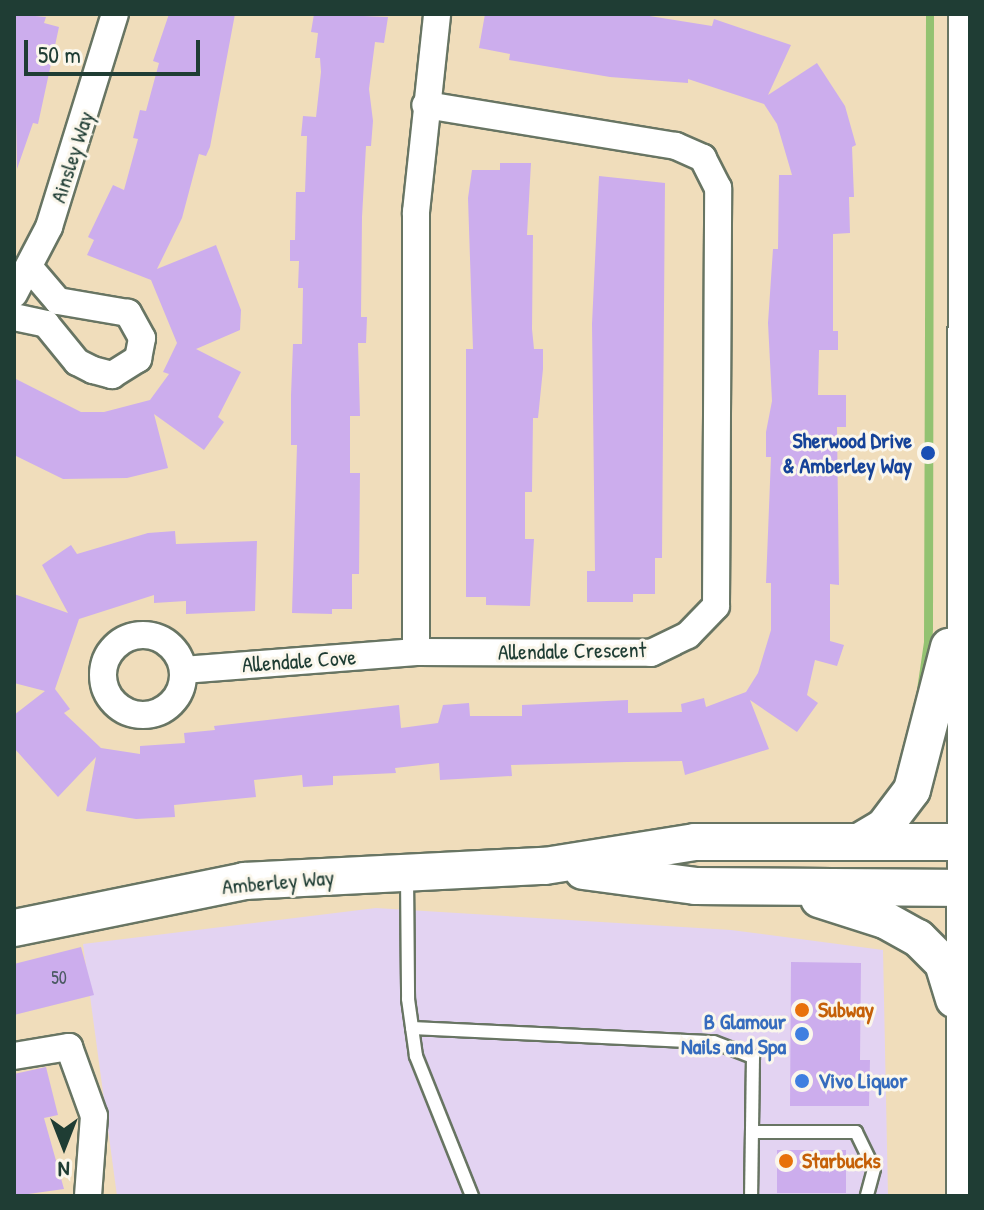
<!DOCTYPE html>
<style>
body{margin:0}
#map{position:relative;width:984px;height:1210px;overflow:hidden;background:#f0ddbb;font-family:"Patrick Hand",sans-serif}
div>[style]{position:absolute}
[style*='--x']{left:calc(var(--x)*1px);top:calc(var(--y)*1px);width:calc(var(--w)*1px);rotate:calc(var(--a)*1deg)}
.built>*{inset:0;background:#e3d3f2}
.green>*{inset:0;background:#93c271}
.building>*{inset:0;background:#ccaded;transform-origin:0 0}
.roads{filter:drop-shadow(2px 0 #687563) drop-shadow(-2px 0 #687563) drop-shadow(0 2px #687563) drop-shadow(0 -2px #687563)}
.lane>*{height:12px;margin:-6px;padding:0 6px;transform-origin:6px;border-radius:6px;background:#fff}
.street>*{height:26px;margin:-13px;padding:0 13px;transform-origin:13px;border-radius:13px;background:#fff}
.street>.ring{margin:-13px;padding:0;box-sizing:content-box;background:none;border:26px solid #fff;border-radius:50%}
.secondary>*{height:36px;margin:-18px;padding:0 18px;transform-origin:18px;border-radius:18px;background:#fff}
.dots>*{width:22px;height:22px;translate:-50% -50%;box-sizing:border-box;border:4px solid #fbf7ec;border-radius:50%}
span{translate:-50% -50%;white-space:nowrap;text-align:center;line-height:1.15;-webkit-text-stroke:6px #fbf7ec;paint-order:stroke}
.number-label{font-size:18px;color:#4a5962}
.number-label span{-webkit-text-stroke-width:0}
.street-label{font-size:22px;color:#1f3d34}
.transit-label{font-size:22px;color:#164399;font-weight:700}
.right{translate:-100% -50%;text-align:right}
.food-label{font-size:22px;color:#c56008;font-weight:700}
.left{translate:0 -50%;text-align:left}
.shop-label{font-size:22px;color:#366cbe;font-weight:700}
.frame{position:absolute;inset:0;border:16px solid #1f3d34;pointer-events:none}
.north{position:absolute;left:24px;top:1106px;width:80px;height:80px;-webkit-text-stroke:6px #fbf7ec;paint-order:stroke;rotate:180deg;font-size:22px;font-weight:700;line-height:32px;text-align:center;color:#1f3d34}
.north::after{content:'';display:block;margin:auto;width:28px;height:36px;background:#1f3d34;clip-path:polygon(50% 0,100% 100%,50% 72%,0 100%)}
.scale{position:absolute;left:24px;top:40px;width:176px;height:36px;box-sizing:border-box;border:4px solid #1f3d34;border-top:0;padding-left:10px;font-size:24px;line-height:28px;white-space:nowrap;color:#1f3d34;-webkit-text-stroke:6px #fbf7ec;paint-order:stroke}
</style>
<div id="map">
<div class="built">
<div style="clip-path:polygon(376px 908px,731px 930px,883px 950px,888px 1196px,117px 1196px,83px 944px)"></div>
</div>
<div class="green">
<div style="clip-path:polygon(926px 14px,934px 14px,933px 629px,931px 666px,896px 777px,914px 710px,924px 642px)"></div>
</div>
<div class="building">
<div style="clip-path:polygon(14px 14px,46px 17px,44px 23px,59px 27px,38px 124px,33px 123px,17px 169px)"></div>
<div style="clip-path:polygon(169px 14px,235px 14px,210px 147px,206px 156px,199px 154px,182px 218px,157px 269px,216px 245px,241px 310px,240px 330px,196px 349px,241px 372px,218px 417px,224px 422px,204px 450px,154px 414px,168px 468px,127px 478px,63px 479px,14px 455px,14px 378px,81px 412px,104px 412px,150px 400px,169px 374px,163px 372px,177px 343px,151px 280px,87px 255px,94px 240px,88px 237px,113px 185px,124px 190px,138px 139px,133px 138px,140px 110px,146px 111px,159px 63px,153px 61px)"></div>
<div style="clip-path:polygon(314px 14px,388px 17px,384px 43px,375px 42px,369px 89px,373px 121px,371px 146px,366px 146px,362px 217px,361px 317px,367px 317px,366px 343px,358px 343px,360px 416px,350px 416px,350px 473px,360px 473px,359px 574px,352px 574px,352px 609px,332px 609px,332px 614px,292px 613px,297px 445px,291px 445px,291px 395px,293px 344px,302px 344px,303px 288px,298px 288px,299px 261px,290px 261px,290px 240px,295px 240px,296px 192px,305px 192px,307px 136px,301px 136px,303px 116px,316px 117px,321px 72px,320px 58px,315px 58px,318px 33px,311px 32px)"></div>
<div style="clip-path:polygon(485px 14px,637px 14px,712px 26px,714px 19px,791px 45px,768px 95px,817px 63px,845px 106px,856px 145px,852px 147px,854px 197px,849px 197px,850px 233px,833px 234px,833px 331px,838px 331px,838px 350px,819px 350px,818px 395px,846px 395px,846px 427px,837px 427px,839px 585px,830px 584px,830px 641px,844px 645px,837px 666px,815px 660px,807px 695px,818px 703px,797px 732px,750px 700px,769px 749px,685px 775px,682px 761px,627px 762px,511px 765px,512px 776px,440px 780px,439px 763px,395px 768px,396px 773px,333px 776px,333px 785px,303px 787px,302px 775px,254px 780px,256px 797px,174px 805px,175px 817px,136px 819px,86px 811px,96px 757px,58px 797px,14px 748px,14px 715px,45px 691px,14px 683px,14px 594px,68px 613px,42px 565px,71px 545px,77px 554px,148px 533px,175px 531px,176px 544px,257px 541px,255px 611px,186px 614px,186px 601px,154px 603px,154px 595px,79px 619px,55px 689px,70px 709px,64px 713px,101px 748px,140px 754px,140px 746px,185px 743px,184px 733px,215px 730px,214px 726px,399px 705px,401px 728px,438px 723px,443px 705px,469px 703px,470px 716px,522px 716px,522px 705px,628px 700px,628px 713px,682px 712px,681px 704px,704px 698px,706px 707px,746px 692px,758px 673px,771px 630px,771px 583px,766px 583px,771px 457px,766px 457px,766px 432px,772px 401px,768px 323px,773px 249px,778px 249px,779px 175px,792px 175px,777px 124px,764px 104px,688px 79px,688px 83px,610px 77px,509px 60px,510px 54px,479px 48px)"></div>
<div style="clip-path:polygon(500px 163px,531px 163px,527px 235px,533px 235px,532px 329px,534px 349px,543px 349px,543px 369px,538px 418px,533px 418px,532px 492px,525px 492px,525px 539px,534px 539px,530px 606px,486px 605px,486px 597px,466px 597px,466px 349px,473px 349px,468px 198px,472px 170px,500px 170px)"></div>
<div style="clip-path:polygon(599px 176px,665px 183px,662px 558px,655px 558px,655px 594px,633px 594px,633px 602px,587px 602px,587px 571px,595px 571px,592px 324px)"></div>
<div style="clip-path:polygon(81px 947px,94px 995px,14px 1015px,14px 964px)"></div>
<div style="clip-path:polygon(791px 962px,861px 963px,860px 1060px,870px 1060px,869px 1106px,790px 1106px)"></div>
<div style="clip-path:polygon(46px 1067px,58px 1115px,44px 1118px,64px 1189px,14px 1196px,14px 1074px)"></div>
<div style="left:777px;top:1150px;width:69px;height:43px"></div>
</div>
<div class="roads">
<div class="lane">
<div style="--x:407;--y:875;--w:124;--a:89.5"></div>
<div style="--x:408;--y:999;--w:58;--a:82"></div>
<div style="--x:416;--y:1056;--w:151;--a:68.2"></div>
<div style="--x:412;--y:1028;--w:302;--a:2.7"></div>
<div style="--x:714;--y:1042;--w:42;--a:21"></div>
<div style="--x:753;--y:1057;--w:139;--a:90.8"></div>
<div style="--x:752;--y:1132;--w:104;--a:0"></div>
<div style="--x:856;--y:1132;--w:41;--a:64.1"></div>
<div style="--x:874;--y:1169;--w:28;--a:105"></div>
</div>
<div class="street">
<div style="--x:14;--y:294;--w:76;--a:-62.4"></div>
<div style="--x:49;--y:227;--w:223;--a:-72.8"></div>
<div style="--x:14;--y:317;--w:33;--a:12"></div>
<div style="--x:46;--y:324;--w:49;--a:50.8"></div>
<div style="--x:77;--y:362;--w:18;--a:27"></div>
<div style="--x:93;--y:370;--w:20;--a:15"></div>
<div style="--x:112;--y:375;--w:31;--a:-32"></div>
<div style="--x:138;--y:359;--w:21;--a:-79"></div>
<div style="--x:142;--y:338;--w:29;--a:-119"></div>
<div style="--x:128;--y:313;--w:71;--a:-170.3"></div>
<div style="--x:58;--y:301;--w:45;--a:-130.5"></div>
<div class="ring" style="left:103px;top:635px;width:54px;height:54px"></div>
<div style="--x:416;--y:652;--w:440;--a:-90"></div>
<div style="--x:416;--y:212;--w:199;--a:-83.9"></div>
<div style="--x:183;--y:670;--w:234;--a:-4.4"></div>
<div style="--x:416;--y:652;--w:235;--a:0.2"></div>
<div style="--x:651;--y:653;--w:41;--a:-25.9"></div>
<div style="--x:688;--y:635;--w:40;--a:-46"></div>
<div style="--x:716;--y:606;--w:418;--a:-89.7"></div>
<div style="--x:718;--y:188;--w:34;--a:-117"></div>
<div style="--x:703;--y:158;--w:30;--a:-156"></div>
<div style="--x:676;--y:146;--w:254;--a:-170.7"></div>
<div style="--x:14;--y:1056;--w:56;--a:-9.3"></div>
<div style="--x:69;--y:1047;--w:73;--a:70.1"></div>
<div style="--x:94;--y:1116;--w:80;--a:94.3"></div>
</div>
<div class="secondary">
<div style="--x:859;--y:842;--w:29;--a:-31"></div>
<div style="--x:884;--y:827;--w:46;--a:-52.9"></div>
<div style="--x:912;--y:790;--w:148;--a:-75.5"></div>
<div style="--x:583;--y:871;--w:113;--a:7.6"></div>
<div style="--x:695;--y:886;--w:275;--a:0.4"></div>
<div style="--x:819;--y:899;--w:69;--a:17.7"></div>
<div style="--x:885;--y:920;--w:38;--a:29"></div>
<div style="--x:918;--y:938;--w:35;--a:45"></div>
<div style="--x:943;--y:963;--w:38;--a:73"></div>
<div style="--x:14;--y:928;--w:235;--a:-11.5"></div>
<div style="--x:244;--y:881;--w:301;--a:-2.9"></div>
<div style="--x:545;--y:866;--w:152;--a:-9.1"></div>
<div style="--x:695;--y:842;--w:275;--a:0"></div>
<div style="--x:965;--y:1196;--w:1182;--a:-89.9"></div>
</div>
</div>
<div class="dots">
<div style="left:928px;top:453px;background:#1a4fb4"></div>
<div style="left:802px;top:1010px;background:#e8710a"></div>
<div style="left:802px;top:1034px;background:#3f7fe0"></div>
<div style="left:802px;top:1081px;background:#3f7fe0"></div>
<div style="left:786px;top:1161px;background:#e8710a"></div>
</div>
<div class="number-label">
<span style="left:59px;top:978px">50</span>
</div>
<div class="street-label">
<span style="left:72px;top:157px;rotate:-72deg">Ainsley Way</span>
<span style="left:572px;top:651px;rotate:-1deg">Allendale Crescent</span>
<span style="left:299px;top:661px;rotate:-4deg">Allendale Cove</span>
<span style="left:278px;top:882px;rotate:-5deg">Amberley Way</span>
</div>
<div class="transit-label">
<span class="right" style="left:912px;top:453px">Sherwood Drive<br>&amp; Amberley Way</span>
</div>
<div class="food-label">
<span class="left" style="left:818px;top:1010px">Subway</span>
<span class="left" style="left:802px;top:1161px">Starbucks</span>
</div>
<div class="shop-label">
<span class="right" style="left:786px;top:1034px">B Glamour<br>Nails and Spa</span>
<span class="left" style="left:818px;top:1081px">Vivo Liquor</span>
</div>
<div class="frame"></div>
<div class="north">N</div>
<div class="scale">50 m</div>
</div>
